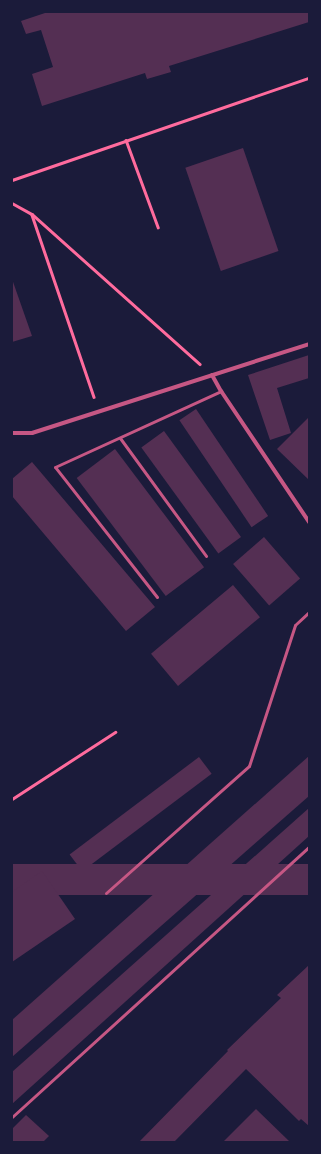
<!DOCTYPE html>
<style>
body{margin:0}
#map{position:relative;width:321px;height:1154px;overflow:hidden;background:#1b1b3a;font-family:Ubuntu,sans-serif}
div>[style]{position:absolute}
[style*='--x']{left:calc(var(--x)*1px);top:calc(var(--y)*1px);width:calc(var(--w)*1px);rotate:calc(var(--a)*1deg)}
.building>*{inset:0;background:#542f53;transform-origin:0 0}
.path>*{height:2.5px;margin:-1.25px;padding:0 1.25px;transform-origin:1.25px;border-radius:1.25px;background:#ff6b9d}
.service>*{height:3px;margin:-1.5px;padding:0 1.5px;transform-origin:1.5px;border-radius:1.5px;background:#c65784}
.minor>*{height:4px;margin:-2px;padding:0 2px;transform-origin:2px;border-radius:2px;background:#c65784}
span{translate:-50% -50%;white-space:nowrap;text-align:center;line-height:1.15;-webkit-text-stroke:4px #1b1b3a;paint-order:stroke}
.frame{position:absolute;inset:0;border:13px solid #1b1b3a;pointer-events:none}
</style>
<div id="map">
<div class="building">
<div style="clip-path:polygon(48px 12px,309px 12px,309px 22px,169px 66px,171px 72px,147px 79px,145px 73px,42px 106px,32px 74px,53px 67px,41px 30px,26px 34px,21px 21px)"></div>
<div style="left:243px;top:148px;width:109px;height:61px;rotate:71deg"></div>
<div style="clip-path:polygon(12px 279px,32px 336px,12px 342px)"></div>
<div style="clip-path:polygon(309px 355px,309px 378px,277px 388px,291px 433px,270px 440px,248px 375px)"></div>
<div style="left:196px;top:409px;width:129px;height:20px;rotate:56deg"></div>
<div style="clip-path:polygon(309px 417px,309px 480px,277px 449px)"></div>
<div style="left:164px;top:431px;width:131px;height:28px;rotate:54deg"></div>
<div style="left:115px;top:449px;width:148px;height:48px;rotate:53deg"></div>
<div style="clip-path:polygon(32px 462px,155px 607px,126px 631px,12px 496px,12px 479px)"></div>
<div style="left:264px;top:537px;width:55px;height:41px;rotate:49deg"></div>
<div style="left:233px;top:585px;width:42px;height:107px;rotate:50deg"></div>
<div style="clip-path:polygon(309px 756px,309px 796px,12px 1057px,12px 1020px)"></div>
<div style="left:199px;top:757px;width:21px;height:162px;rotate:53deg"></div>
<div style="clip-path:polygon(309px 808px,309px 836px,12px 1104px,12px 1072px)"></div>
<div style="left:309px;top:864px;width:31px;height:345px;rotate:90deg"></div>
<div style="clip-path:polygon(42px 871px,75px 919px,12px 962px,12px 892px)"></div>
<div style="clip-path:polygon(309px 965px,309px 1126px,301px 1119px,299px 1121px,246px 1069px,174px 1142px,139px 1142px,228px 1051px,227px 1050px,281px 998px,277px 995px)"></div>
<div style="clip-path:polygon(256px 1109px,290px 1142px,223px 1142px)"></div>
<div style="clip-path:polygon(26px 1115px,49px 1136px,43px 1142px,12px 1142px,12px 1129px)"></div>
</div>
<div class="path">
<div style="--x:126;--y:140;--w:93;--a:69.8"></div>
<div style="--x:12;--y:180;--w:314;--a:-19"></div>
<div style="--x:12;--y:203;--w:23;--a:29"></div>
<div style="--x:32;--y:214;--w:225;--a:41.8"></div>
<div style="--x:32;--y:215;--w:192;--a:71.2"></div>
<div style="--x:12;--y:799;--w:123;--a:-33"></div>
</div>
<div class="service">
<div style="--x:120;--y:438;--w:146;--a:53.9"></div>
<div style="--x:157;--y:597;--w:165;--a:-128.1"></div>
<div style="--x:55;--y:467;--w:183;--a:-24.6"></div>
<div style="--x:106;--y:893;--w:191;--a:-41.6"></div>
<div style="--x:249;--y:766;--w:148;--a:-71.9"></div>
<div style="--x:295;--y:625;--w:19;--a:-43"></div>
<div style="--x:12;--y:1117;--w:401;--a:-42.3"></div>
</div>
<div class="minor">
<div style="--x:212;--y:375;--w:18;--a:61"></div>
<div style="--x:221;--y:391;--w:158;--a:56.1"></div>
<div style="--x:12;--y:433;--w:20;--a:0"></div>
<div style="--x:32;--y:433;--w:291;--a:-17.8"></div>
</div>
<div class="frame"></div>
</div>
